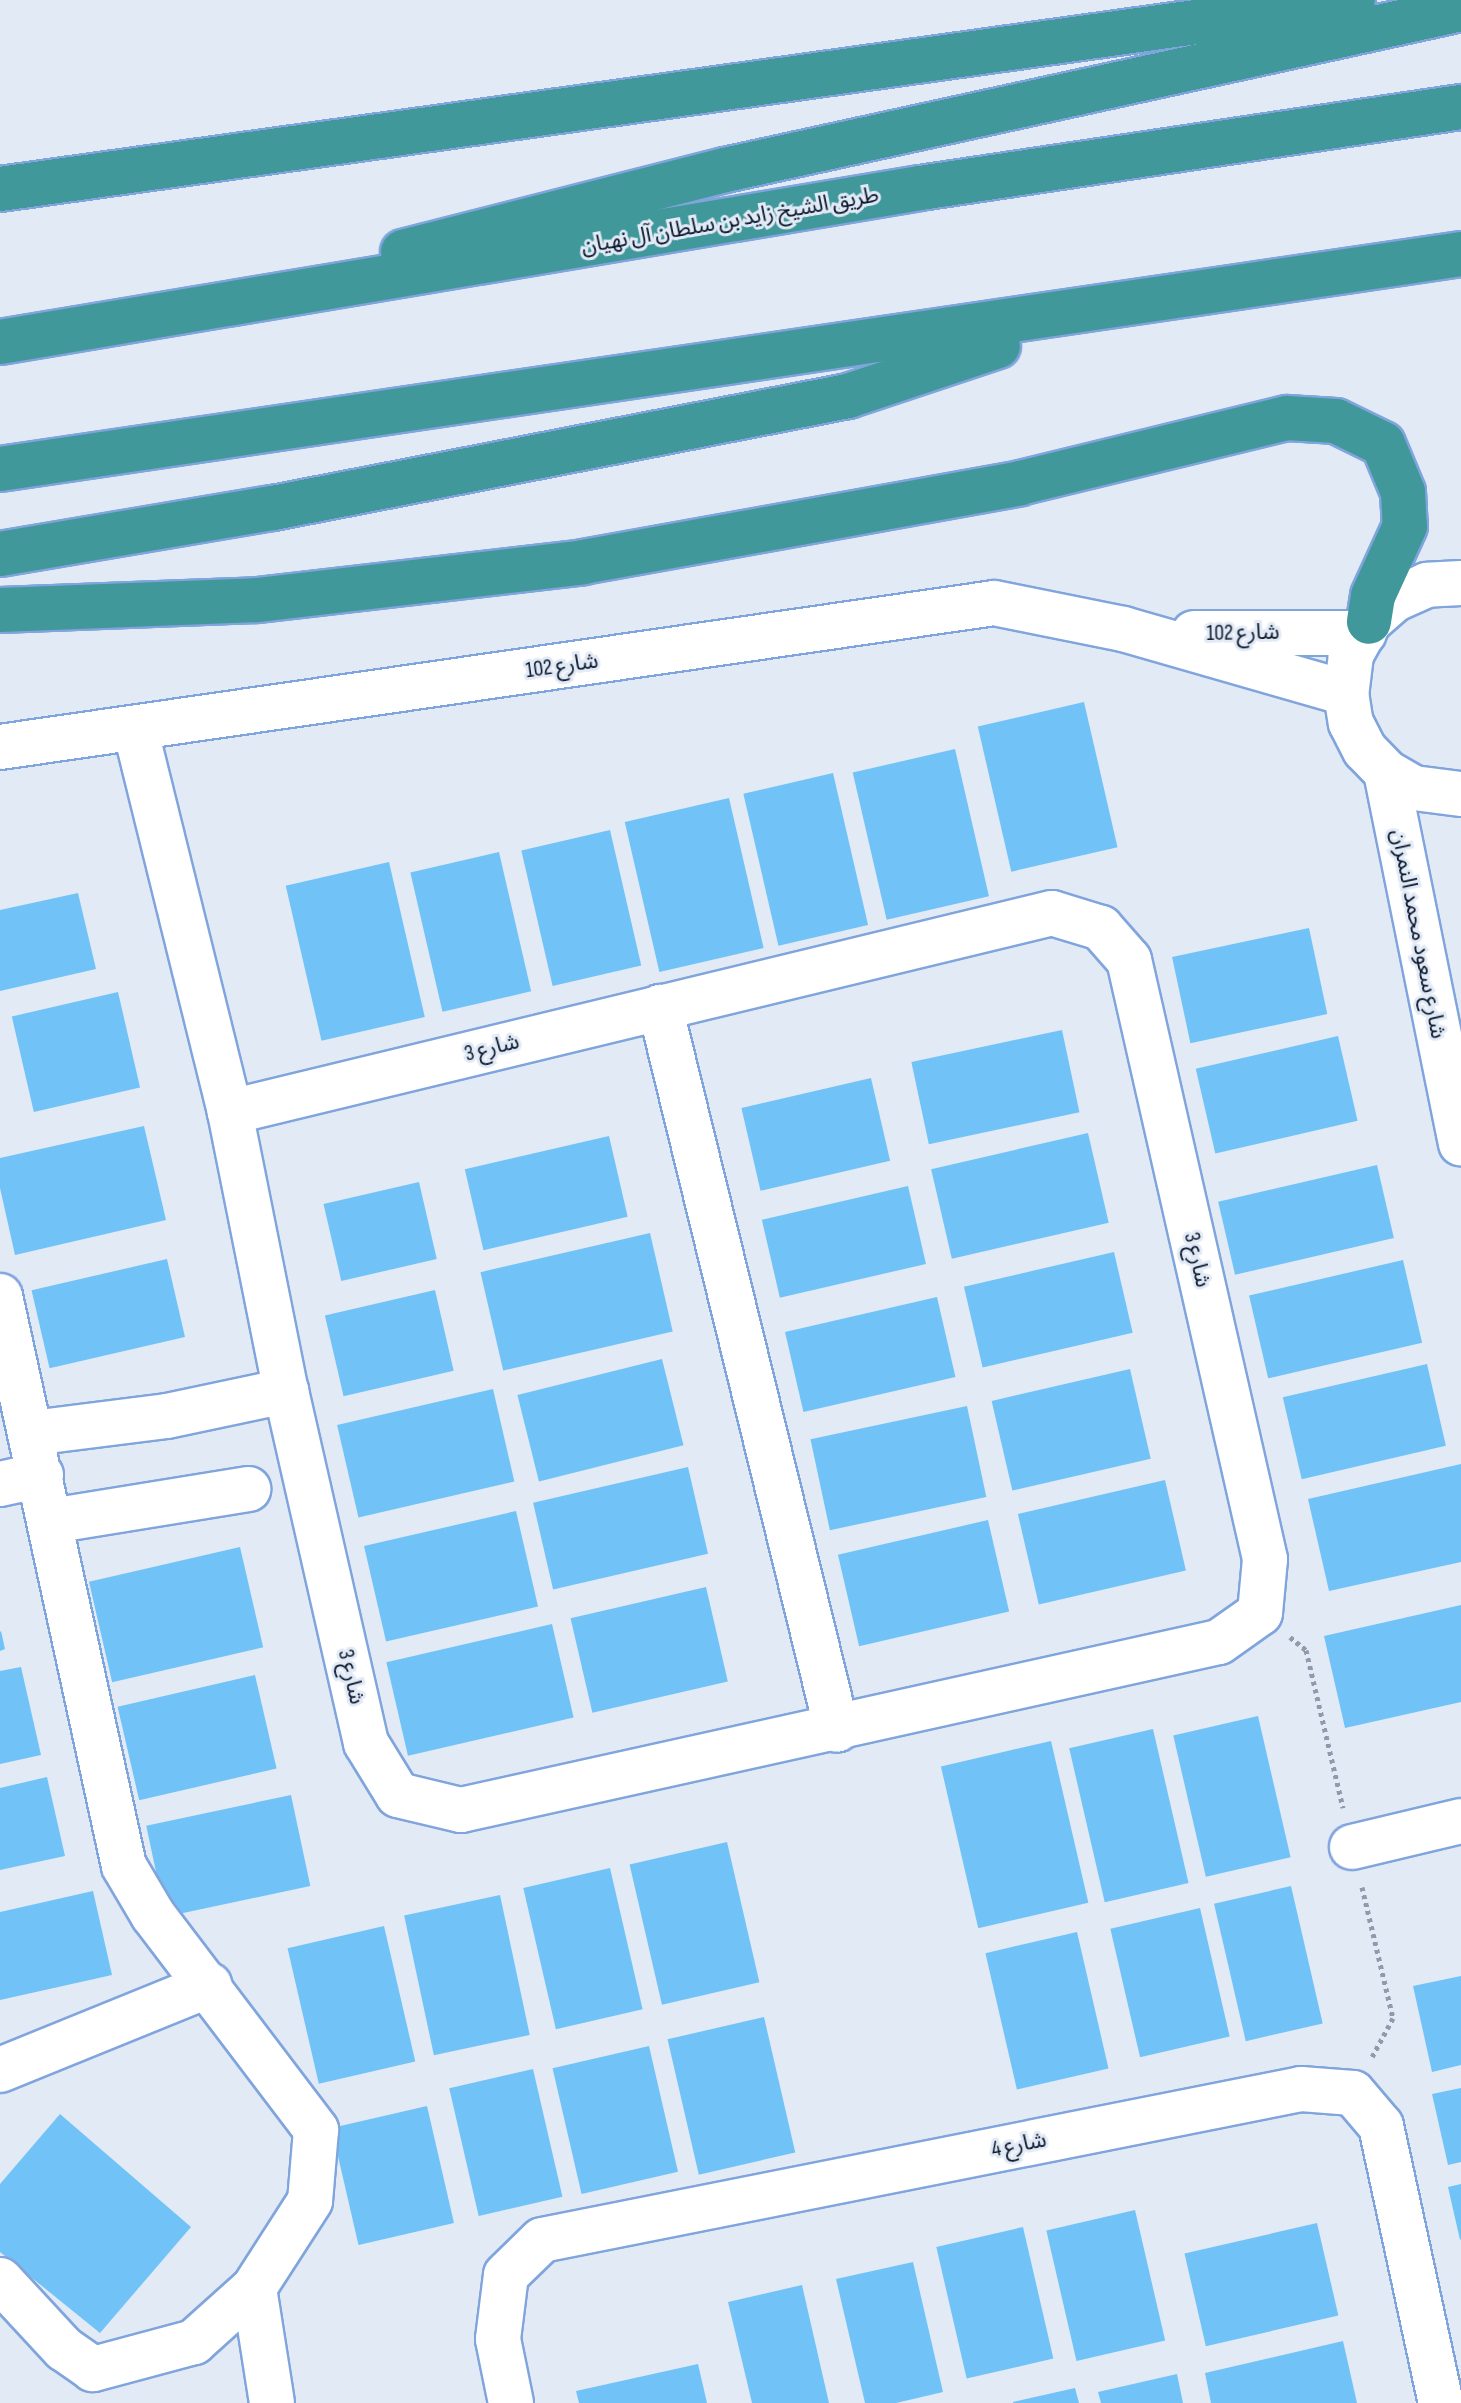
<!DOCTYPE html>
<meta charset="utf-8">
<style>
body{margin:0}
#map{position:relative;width:1461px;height:2403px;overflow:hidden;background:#e2eaf6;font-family:"Sofia Sans Condensed","Noto Sans Arabic",sans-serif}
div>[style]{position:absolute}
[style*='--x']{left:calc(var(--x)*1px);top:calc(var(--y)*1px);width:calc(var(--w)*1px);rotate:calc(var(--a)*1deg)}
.building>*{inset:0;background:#71c3f7;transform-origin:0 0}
.path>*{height:5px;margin-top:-2.5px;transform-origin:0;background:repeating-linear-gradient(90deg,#919aaa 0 4px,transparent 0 8px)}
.roads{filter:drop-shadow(2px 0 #80a5dd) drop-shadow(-2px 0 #80a5dd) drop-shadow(0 2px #80a5dd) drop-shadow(0 -2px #80a5dd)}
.minor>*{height:44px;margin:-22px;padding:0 22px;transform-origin:22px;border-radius:22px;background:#fff}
.highway>*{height:44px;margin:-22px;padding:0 22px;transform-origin:22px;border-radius:22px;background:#40989b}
span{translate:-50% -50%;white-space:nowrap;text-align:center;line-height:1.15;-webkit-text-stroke:6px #e2eaf6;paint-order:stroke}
.street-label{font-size:22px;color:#08152a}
</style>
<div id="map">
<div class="building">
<div style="left:1084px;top:702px;width:149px;height:109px;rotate:77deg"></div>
<div style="left:955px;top:749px;width:151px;height:105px;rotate:77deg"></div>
<div style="left:833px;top:773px;width:156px;height:92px;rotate:77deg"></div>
<div style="left:729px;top:798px;width:154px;height:107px;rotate:77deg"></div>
<div style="left:610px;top:830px;width:139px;height:91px;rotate:77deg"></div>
<div style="left:499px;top:852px;width:143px;height:91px;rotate:77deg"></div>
<div style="left:389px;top:862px;width:159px;height:106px;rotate:77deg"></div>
<div style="clip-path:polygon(78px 893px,96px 969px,0 991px,0 910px)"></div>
<div style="left:1309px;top:928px;width:88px;height:140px;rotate:78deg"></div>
<div style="left:118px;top:992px;width:98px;height:109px;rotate:77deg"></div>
<div style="left:1062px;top:1030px;width:84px;height:154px;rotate:78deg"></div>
<div style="left:1338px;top:1036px;width:87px;height:146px;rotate:77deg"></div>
<div style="left:871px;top:1078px;width:85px;height:133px;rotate:77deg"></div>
<div style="clip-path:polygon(144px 1126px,166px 1220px,15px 1255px,0 1188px,0 1158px)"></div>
<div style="left:1088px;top:1133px;width:92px;height:161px;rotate:77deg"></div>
<div style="left:609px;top:1136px;width:83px;height:148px;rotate:77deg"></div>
<div style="left:1377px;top:1165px;width:75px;height:163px;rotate:77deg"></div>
<div style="left:419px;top:1182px;width:79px;height:98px;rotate:77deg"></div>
<div style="left:908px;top:1186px;width:80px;height:150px;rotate:77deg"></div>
<div style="left:650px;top:1233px;width:101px;height:174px;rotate:77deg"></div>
<div style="left:1114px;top:1252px;width:83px;height:154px;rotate:77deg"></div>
<div style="left:167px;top:1259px;width:80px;height:139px;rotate:77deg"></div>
<div style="left:1403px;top:1260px;width:85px;height:158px;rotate:77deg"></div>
<div style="left:435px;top:1290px;width:83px;height:113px;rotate:77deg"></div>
<div style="left:937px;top:1297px;width:82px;height:156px;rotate:77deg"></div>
<div style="left:662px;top:1359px;width:89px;height:149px;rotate:76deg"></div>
<div style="left:1427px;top:1364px;width:84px;height:148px;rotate:77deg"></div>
<div style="left:1130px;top:1369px;width:92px;height:142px;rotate:77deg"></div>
<div style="left:493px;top:1389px;width:95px;height:160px;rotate:77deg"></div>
<div style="left:967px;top:1406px;width:93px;height:160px;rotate:78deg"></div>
<div style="clip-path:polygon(1461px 1464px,1461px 1562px,1329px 1591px,1308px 1499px)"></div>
<div style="left:688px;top:1467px;width:89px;height:159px;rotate:77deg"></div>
<div style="left:1165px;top:1480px;width:93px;height:151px;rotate:77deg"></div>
<div style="left:516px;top:1511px;width:98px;height:156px;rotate:77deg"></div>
<div style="left:988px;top:1520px;width:94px;height:154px;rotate:77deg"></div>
<div style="left:240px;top:1547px;width:103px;height:155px;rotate:77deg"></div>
<div style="left:706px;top:1587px;width:97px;height:139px;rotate:77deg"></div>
<div style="clip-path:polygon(1461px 1605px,1461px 1702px,1345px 1728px,1324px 1636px)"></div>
<div style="left:552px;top:1624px;width:96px;height:170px;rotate:77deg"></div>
<div style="clip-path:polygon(1px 1631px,5px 1649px,0 1651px,0 1632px)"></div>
<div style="clip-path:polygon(21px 1667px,41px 1755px,0 1764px,0 1671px)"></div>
<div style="left:255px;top:1675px;width:96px;height:141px;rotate:77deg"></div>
<div style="left:1258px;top:1716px;width:145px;height:87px;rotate:77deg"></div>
<div style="left:1153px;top:1729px;width:158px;height:86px;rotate:77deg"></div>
<div style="left:1051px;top:1741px;width:166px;height:113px;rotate:77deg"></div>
<div style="clip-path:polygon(47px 1777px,65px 1856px,0 1870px,0 1788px)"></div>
<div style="left:291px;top:1795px;width:93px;height:148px;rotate:78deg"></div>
<div style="left:727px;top:1842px;width:144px;height:100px;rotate:77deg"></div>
<div style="left:610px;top:1868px;width:145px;height:89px;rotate:77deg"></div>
<div style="left:1291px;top:1886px;width:141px;height:79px;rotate:77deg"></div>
<div style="clip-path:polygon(93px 1891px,112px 1975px,0 2000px,0 1912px)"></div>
<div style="left:500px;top:1895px;width:143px;height:98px;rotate:78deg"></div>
<div style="left:1200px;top:1908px;width:132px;height:92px;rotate:77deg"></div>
<div style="left:384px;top:1926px;width:139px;height:99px;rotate:77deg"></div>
<div style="left:1077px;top:1932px;width:140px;height:94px;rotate:77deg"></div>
<div style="clip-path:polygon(1461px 1976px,1461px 2065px,1432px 2072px,1413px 1986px)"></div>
<div style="left:764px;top:2017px;width:139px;height:99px;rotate:77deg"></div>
<div style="left:649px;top:2046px;width:129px;height:99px;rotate:77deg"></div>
<div style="left:533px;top:2069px;width:131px;height:86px;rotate:77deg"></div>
<div style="clip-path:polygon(1461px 2088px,1461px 2162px,1448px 2165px,1432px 2094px)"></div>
<div style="left:427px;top:2106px;width:120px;height:98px;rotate:77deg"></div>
<div style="clip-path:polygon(60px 2114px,191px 2227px,100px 2333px,0 2252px,0 2184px)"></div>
<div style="clip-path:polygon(1461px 2184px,1461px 2239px,1460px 2240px,1448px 2187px)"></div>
<div style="left:1135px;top:2210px;width:134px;height:91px;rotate:77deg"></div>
<div style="left:1317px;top:2223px;width:95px;height:136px;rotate:77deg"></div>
<div style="left:1023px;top:2227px;width:135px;height:89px;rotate:77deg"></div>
<div style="clip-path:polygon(913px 2262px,943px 2392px,896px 2403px,865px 2403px,836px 2279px)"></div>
<div style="clip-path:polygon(802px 2285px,829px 2403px,752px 2403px,728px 2302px)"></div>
<div style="clip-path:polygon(1343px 2341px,1357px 2403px,1211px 2403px,1205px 2373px)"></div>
<div style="clip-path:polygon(698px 2364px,707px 2403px,579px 2403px,576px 2391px)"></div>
<div style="clip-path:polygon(1177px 2374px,1183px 2403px,1101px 2403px,1098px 2392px)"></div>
<div style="clip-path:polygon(1075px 2388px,1079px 2403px,1013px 2403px,1013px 2402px)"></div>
</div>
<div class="path">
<div style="--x:1290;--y:1637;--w:21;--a:39"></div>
<div style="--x:1306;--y:1650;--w:162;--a:76.8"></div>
<div style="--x:1362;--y:1887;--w:135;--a:76.7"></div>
<div style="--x:1393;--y:2018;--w:44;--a:118.3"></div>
</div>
<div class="roads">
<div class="minor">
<div style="--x:1461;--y:583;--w:34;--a:177"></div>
<div style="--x:1427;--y:585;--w:35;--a:156"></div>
<div style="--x:1395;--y:599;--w:35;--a:139"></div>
<div style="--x:1369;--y:622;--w:38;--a:119"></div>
<div style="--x:1351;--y:655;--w:38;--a:97"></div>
<div style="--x:1346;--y:693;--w:30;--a:81"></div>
<div style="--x:1351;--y:723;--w:30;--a:63"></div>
<div style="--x:1365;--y:750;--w:30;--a:46"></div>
<div style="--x:1386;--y:772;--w:32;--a:30"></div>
<div style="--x:1414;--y:788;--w:47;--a:7.3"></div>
<div style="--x:1194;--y:633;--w:170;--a:0"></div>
<div style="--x:135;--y:728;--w:396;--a:76.1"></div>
<div style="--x:230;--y:1112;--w:285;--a:78.7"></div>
<div style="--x:286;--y:1391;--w:361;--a:77.2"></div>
<div style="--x:366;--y:1743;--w:61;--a:58.4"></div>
<div style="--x:398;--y:1795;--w:65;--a:13.4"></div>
<div style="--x:461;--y:1810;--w:776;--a:-12.5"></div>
<div style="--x:1219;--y:1642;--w:50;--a:-35.3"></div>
<div style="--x:1260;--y:1613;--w:54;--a:-84.7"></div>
<div style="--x:1265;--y:1559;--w:614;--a:-102.79"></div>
<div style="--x:1129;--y:960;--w:43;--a:-131.2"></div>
<div style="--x:1101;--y:928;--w:51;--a:-163"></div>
<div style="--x:1052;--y:913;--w:846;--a:166.39"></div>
<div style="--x:0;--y:747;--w:1004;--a:-8.24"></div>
<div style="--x:994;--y:603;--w:132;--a:11.4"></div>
<div style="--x:1123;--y:629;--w:232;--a:16"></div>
<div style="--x:1386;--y:772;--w:379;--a:78.6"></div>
<div style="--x:660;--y:1007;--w:744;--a:76.24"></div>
<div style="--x:0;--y:1296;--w:583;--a:77.73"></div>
<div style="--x:124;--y:1866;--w:57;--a:59.4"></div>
<div style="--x:153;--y:1915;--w:270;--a:52.8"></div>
<div style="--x:316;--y:2130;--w:71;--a:94.8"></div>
<div style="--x:310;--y:2201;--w:103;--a:122.8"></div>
<div style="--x:254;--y:2288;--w:81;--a:138"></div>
<div style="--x:194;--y:2342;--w:105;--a:165"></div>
<div style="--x:93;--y:2369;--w:35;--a:-145"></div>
<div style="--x:64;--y:2349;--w:94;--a:-132.8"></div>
<div style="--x:32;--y:1433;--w:136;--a:-7.2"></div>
<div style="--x:167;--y:1416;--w:122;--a:-11.9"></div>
<div style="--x:0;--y:1484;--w:42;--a:-12.4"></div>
<div style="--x:51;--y:1521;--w:200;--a:-9.2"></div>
<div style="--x:1352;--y:1847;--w:112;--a:-13.4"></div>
<div style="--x:0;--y:2070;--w:226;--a:-22.1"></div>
<div style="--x:254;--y:2288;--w:116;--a:81.1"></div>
<div style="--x:511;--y:2403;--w:65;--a:-101.5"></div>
<div style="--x:498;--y:2339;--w:64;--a:-82.9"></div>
<div style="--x:506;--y:2275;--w:50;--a:-44.2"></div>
<div style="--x:542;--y:2240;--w:774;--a:-11.25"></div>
<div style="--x:1301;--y:2089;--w:52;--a:4.4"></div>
<div style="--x:1353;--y:2093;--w:43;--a:49.7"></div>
<div style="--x:1381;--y:2126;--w:283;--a:77.8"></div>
</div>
<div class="highway">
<div style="--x:0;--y:189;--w:1366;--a:-7.95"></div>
<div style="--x:403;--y:252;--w:332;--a:-14.3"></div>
<div style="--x:725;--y:170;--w:753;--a:-12.34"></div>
<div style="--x:0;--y:342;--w:933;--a:-9.5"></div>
<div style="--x:920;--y:188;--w:547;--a:-8.52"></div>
<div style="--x:0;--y:469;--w:1477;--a:-8.37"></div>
<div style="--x:0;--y:554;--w:277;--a:-9.6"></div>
<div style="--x:273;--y:508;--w:586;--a:-11.02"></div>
<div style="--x:848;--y:396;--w:158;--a:-18.4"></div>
<div style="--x:0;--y:610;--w:257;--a:-2.2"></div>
<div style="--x:257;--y:600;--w:328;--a:-6.6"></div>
<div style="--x:583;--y:562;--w:444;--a:-10.2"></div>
<div style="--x:1020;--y:483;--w:275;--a:-13.7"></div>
<div style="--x:1287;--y:418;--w:49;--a:3.5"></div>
<div style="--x:1336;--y:421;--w:52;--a:26.1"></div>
<div style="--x:1383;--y:444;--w:52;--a:67.4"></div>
<div style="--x:1403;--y:492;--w:34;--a:87"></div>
<div style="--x:1405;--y:526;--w:77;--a:114.6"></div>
<div style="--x:1373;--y:596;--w:26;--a:99"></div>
</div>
</div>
<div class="street-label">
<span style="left:730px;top:221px;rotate:-10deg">طريق الشيخ زايد بن سلطان آل نهيان</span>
<span style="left:1243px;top:633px;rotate:-1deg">شارع 102</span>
<span style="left:562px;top:666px;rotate:-8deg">شارع 102</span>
<span style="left:1418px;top:934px;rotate:79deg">شارع سعود محمد النمران</span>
<span style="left:492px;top:1048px;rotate:-14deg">شارع 3</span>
<span style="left:1197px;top:1260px;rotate:77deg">شارع 3</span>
<span style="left:351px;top:1677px;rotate:77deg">شارع 3</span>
<span style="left:1019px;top:2145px;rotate:-11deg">شارع 4</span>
</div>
</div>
